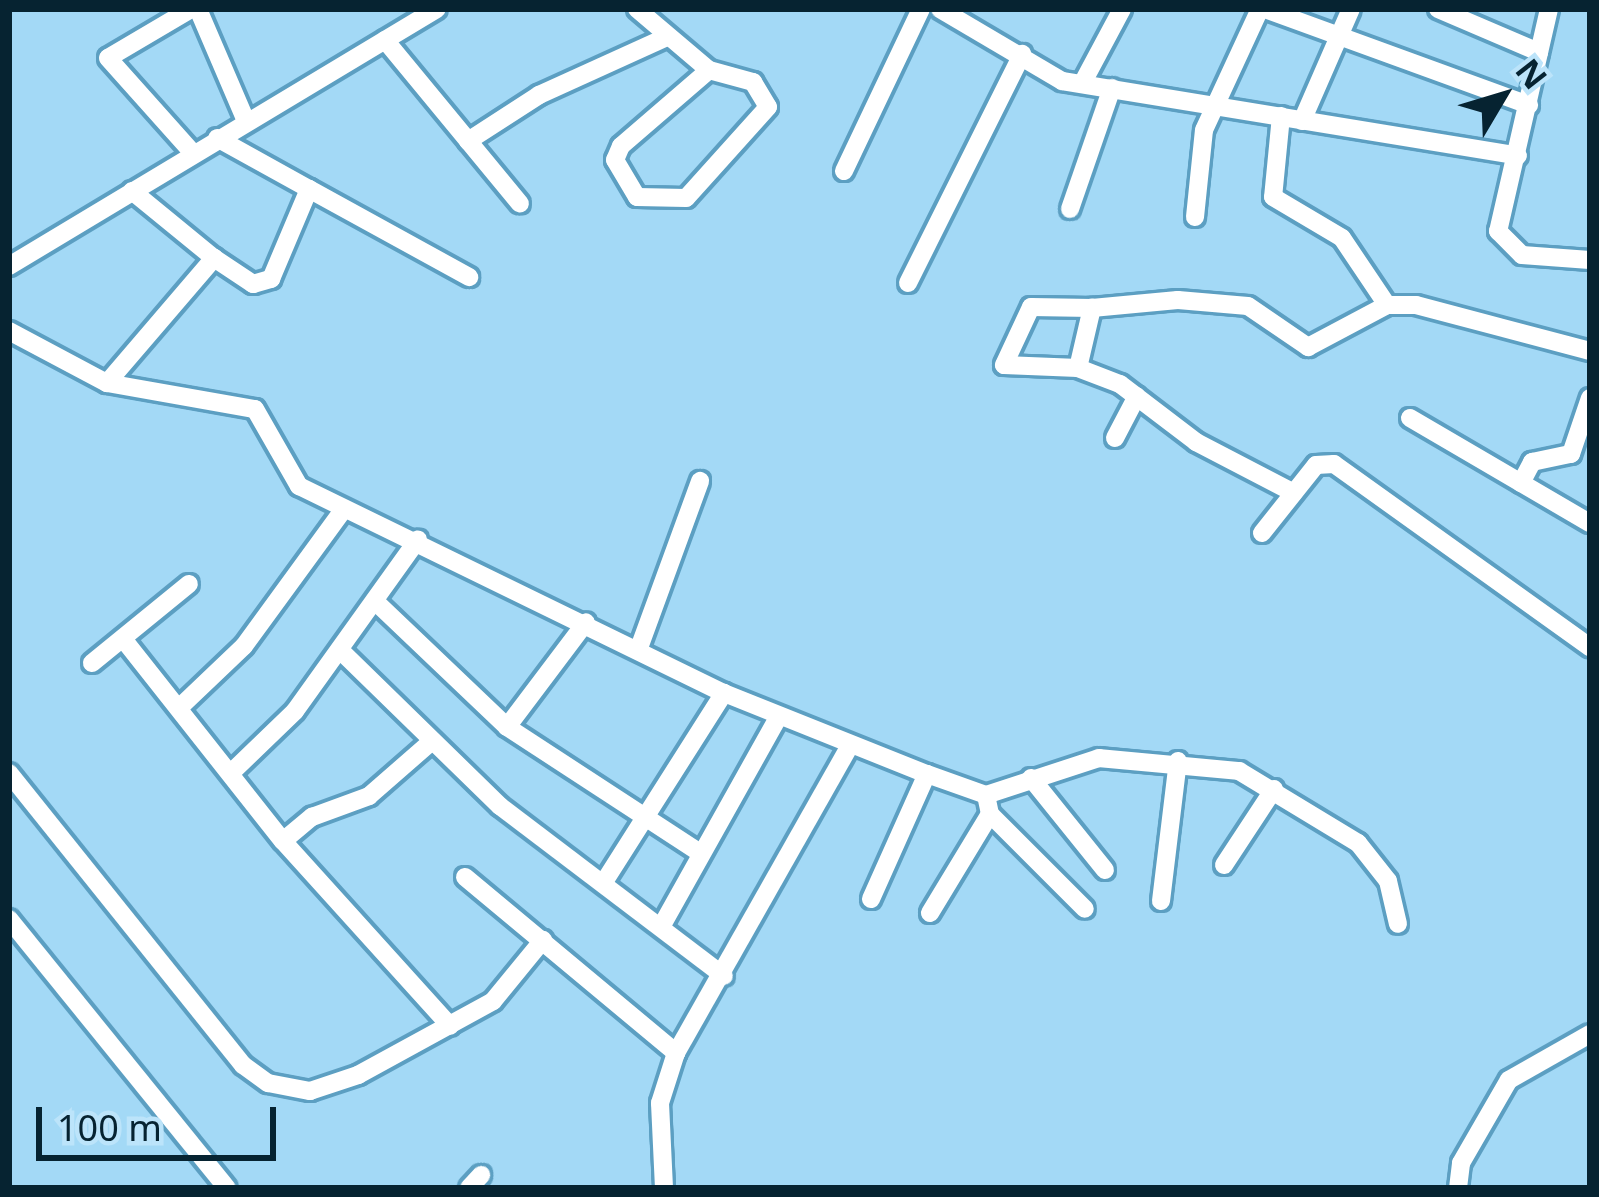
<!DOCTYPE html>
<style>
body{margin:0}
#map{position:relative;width:1599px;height:1197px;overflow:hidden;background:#a3d9f6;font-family:"Noto Sans",sans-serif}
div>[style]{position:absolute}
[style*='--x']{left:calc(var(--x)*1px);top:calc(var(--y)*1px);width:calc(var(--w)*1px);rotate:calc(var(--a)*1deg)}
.roads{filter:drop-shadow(3px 0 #5c9fc2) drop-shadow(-3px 0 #5c9fc2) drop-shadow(0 3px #5c9fc2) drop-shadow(0 -3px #5c9fc2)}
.minor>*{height:18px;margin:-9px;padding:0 9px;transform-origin:9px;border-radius:9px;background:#fff}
span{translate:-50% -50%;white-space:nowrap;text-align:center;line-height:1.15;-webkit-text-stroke:9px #bce4fa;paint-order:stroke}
.frame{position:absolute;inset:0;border:12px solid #062331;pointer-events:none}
.north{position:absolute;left:1443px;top:36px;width:120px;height:120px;-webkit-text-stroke:9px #bce4fa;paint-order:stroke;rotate:52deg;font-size:33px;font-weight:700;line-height:48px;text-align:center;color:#062331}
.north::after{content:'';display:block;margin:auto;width:42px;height:54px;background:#062331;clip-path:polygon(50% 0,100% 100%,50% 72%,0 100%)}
.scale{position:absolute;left:36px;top:1107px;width:240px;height:54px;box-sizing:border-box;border:6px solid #062331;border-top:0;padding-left:15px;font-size:36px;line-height:42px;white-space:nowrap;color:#062331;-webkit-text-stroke:9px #bce4fa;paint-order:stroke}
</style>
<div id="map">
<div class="roads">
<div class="minor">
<div style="--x:191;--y:9;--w:96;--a:149.4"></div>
<div style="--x:108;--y:58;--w:127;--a:48.2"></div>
<div style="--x:198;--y:9;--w:122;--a:66.8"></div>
<div style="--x:637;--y:9;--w:94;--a:40.3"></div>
<div style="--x:709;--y:70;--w:46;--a:15.3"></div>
<div style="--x:753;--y:82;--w:29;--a:59"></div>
<div style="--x:768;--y:107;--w:122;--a:132"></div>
<div style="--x:686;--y:198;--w:49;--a:-178.8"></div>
<div style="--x:637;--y:197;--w:43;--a:-120.7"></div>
<div style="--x:615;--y:160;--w:15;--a:-67"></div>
<div style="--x:621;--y:146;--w:116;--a:-40.8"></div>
<div style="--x:940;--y:9;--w:142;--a:30.5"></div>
<div style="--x:1062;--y:81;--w:462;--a:9.3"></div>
<div style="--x:1265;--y:9;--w:281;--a:20"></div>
<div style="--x:1438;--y:9;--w:110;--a:23.1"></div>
<div style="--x:1549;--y:9;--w:228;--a:102.9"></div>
<div style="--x:1498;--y:231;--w:34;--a:45"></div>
<div style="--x:1522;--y:255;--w:68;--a:4.2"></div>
<div style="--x:385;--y:40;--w:212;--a:50.5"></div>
<div style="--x:1082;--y:84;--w:85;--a:-61.9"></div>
<div style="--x:1281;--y:116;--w:81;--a:95.6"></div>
<div style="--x:1273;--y:197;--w:80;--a:30.7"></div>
<div style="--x:1342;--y:238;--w:81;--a:56.1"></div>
<div style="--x:1302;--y:121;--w:122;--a:-66.4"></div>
<div style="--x:468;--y:141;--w:85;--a:-32.9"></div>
<div style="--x:539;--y:95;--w:141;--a:-24.4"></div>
<div style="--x:844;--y:171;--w:179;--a:-64.6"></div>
<div style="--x:309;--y:189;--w:183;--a:28.8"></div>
<div style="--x:132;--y:191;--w:106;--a:39.3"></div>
<div style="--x:1070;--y:209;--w:128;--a:-70.9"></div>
<div style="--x:1195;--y:217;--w:87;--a:-84.1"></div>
<div style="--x:1204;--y:130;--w:133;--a:-65.2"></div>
<div style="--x:9;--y:266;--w:499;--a:-31"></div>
<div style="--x:908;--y:283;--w:256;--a:-63.5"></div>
<div style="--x:1092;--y:308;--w:61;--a:-179.1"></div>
<div style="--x:1031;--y:307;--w:64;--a:115"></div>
<div style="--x:1004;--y:365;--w:74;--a:2.3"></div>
<div style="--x:1078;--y:368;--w:45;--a:20.9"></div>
<div style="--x:1120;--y:384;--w:96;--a:37.3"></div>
<div style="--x:1196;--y:442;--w:110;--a:27.5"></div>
<div style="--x:9;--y:331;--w:111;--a:28"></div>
<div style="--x:107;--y:383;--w:150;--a:10"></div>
<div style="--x:255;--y:409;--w:89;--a:60.3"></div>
<div style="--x:299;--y:486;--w:473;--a:26"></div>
<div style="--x:724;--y:693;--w:219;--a:21.8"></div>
<div style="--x:927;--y:774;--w:63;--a:19.6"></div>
<div style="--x:986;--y:795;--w:119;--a:-18.1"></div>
<div style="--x:1099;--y:758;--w:141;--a:5.3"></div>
<div style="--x:1239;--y:771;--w:139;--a:31.2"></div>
<div style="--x:1358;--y:843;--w:48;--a:51.7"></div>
<div style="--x:1388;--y:881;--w:44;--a:76.9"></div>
<div style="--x:1078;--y:368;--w:62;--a:-76.9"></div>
<div style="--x:1092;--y:308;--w:86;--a:-5.3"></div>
<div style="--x:1178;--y:300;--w:70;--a:4.9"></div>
<div style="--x:1248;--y:306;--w:73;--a:34.3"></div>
<div style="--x:1308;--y:347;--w:89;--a:-28"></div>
<div style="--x:1387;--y:305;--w:29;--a:0"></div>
<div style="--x:1416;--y:305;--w:180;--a:14.8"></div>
<div style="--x:107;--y:383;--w:165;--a:-49.4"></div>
<div style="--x:214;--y:258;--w:47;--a:33.7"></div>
<div style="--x:253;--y:284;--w:19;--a:-16"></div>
<div style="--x:271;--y:279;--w:98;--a:-67.1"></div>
<div style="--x:309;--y:189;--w:105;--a:-151"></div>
<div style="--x:1410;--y:418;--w:208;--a:30.3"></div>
<div style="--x:1115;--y:438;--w:47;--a:-62.4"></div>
<div style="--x:1521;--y:483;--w:24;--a:-62"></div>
<div style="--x:1532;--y:462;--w:40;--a:-12"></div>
<div style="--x:1571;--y:454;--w:59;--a:-71.3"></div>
<div style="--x:1262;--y:533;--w:87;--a:-51.5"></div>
<div style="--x:1316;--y:465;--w:18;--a:-3"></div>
<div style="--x:1334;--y:464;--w:315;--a:35.6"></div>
<div style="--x:378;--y:604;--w:178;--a:43.6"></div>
<div style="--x:507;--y:727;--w:229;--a:33.1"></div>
<div style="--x:124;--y:640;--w:256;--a:51.7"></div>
<div style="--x:283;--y:841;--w:249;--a:47.9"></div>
<div style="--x:639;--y:648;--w:178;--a:-69.9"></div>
<div style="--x:341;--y:651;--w:222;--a:44.3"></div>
<div style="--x:500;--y:806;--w:281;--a:37.2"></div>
<div style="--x:92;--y:663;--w:125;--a:-39.2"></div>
<div style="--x:180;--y:707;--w:88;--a:-43.6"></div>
<div style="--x:244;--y:646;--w:170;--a:-53.9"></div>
<div style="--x:507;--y:727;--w:131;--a:-53"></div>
<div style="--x:234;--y:770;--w:85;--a:-44"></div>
<div style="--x:295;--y:711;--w:211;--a:-54.4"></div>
<div style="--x:9;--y:773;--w:374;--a:51.3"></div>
<div style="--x:243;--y:1065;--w:31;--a:36"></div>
<div style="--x:268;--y:1083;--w:43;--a:10.8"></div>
<div style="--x:310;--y:1091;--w:51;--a:-18.4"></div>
<div style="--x:358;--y:1075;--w:154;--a:-28.7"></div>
<div style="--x:493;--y:1001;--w:79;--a:-50.7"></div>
<div style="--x:1031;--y:778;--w:118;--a:51.2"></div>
<div style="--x:990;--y:814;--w:134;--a:45"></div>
<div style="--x:283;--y:841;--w:38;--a:-40"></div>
<div style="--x:312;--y:817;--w:61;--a:-20.2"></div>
<div style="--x:369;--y:796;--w:84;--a:-41.1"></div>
<div style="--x:1224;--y:865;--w:91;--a:-56.7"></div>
<div style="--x:465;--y:877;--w:275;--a:39.8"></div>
<div style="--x:604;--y:882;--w:224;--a:-57.6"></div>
<div style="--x:871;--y:899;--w:137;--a:-65.9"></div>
<div style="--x:1161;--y:901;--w:141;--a:-83.1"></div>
<div style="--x:930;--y:913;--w:116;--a:-58.8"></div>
<div style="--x:990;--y:814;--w:19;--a:-102"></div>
<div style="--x:9;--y:919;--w:346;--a:51"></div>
<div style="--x:661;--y:927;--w:242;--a:-60.8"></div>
<div style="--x:469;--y:1188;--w:18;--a:-47"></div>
<div style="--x:664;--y:1188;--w:85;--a:-92.7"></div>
<div style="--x:660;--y:1103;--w:52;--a:-72.3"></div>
<div style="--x:676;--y:1053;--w:353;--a:-60.5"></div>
<div style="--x:1458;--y:1188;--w:25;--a:-83"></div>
<div style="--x:1461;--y:1163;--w:96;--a:-60"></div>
<div style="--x:1509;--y:1080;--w:93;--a:-29.6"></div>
</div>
</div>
<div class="frame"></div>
<div class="north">N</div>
<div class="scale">100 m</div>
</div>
